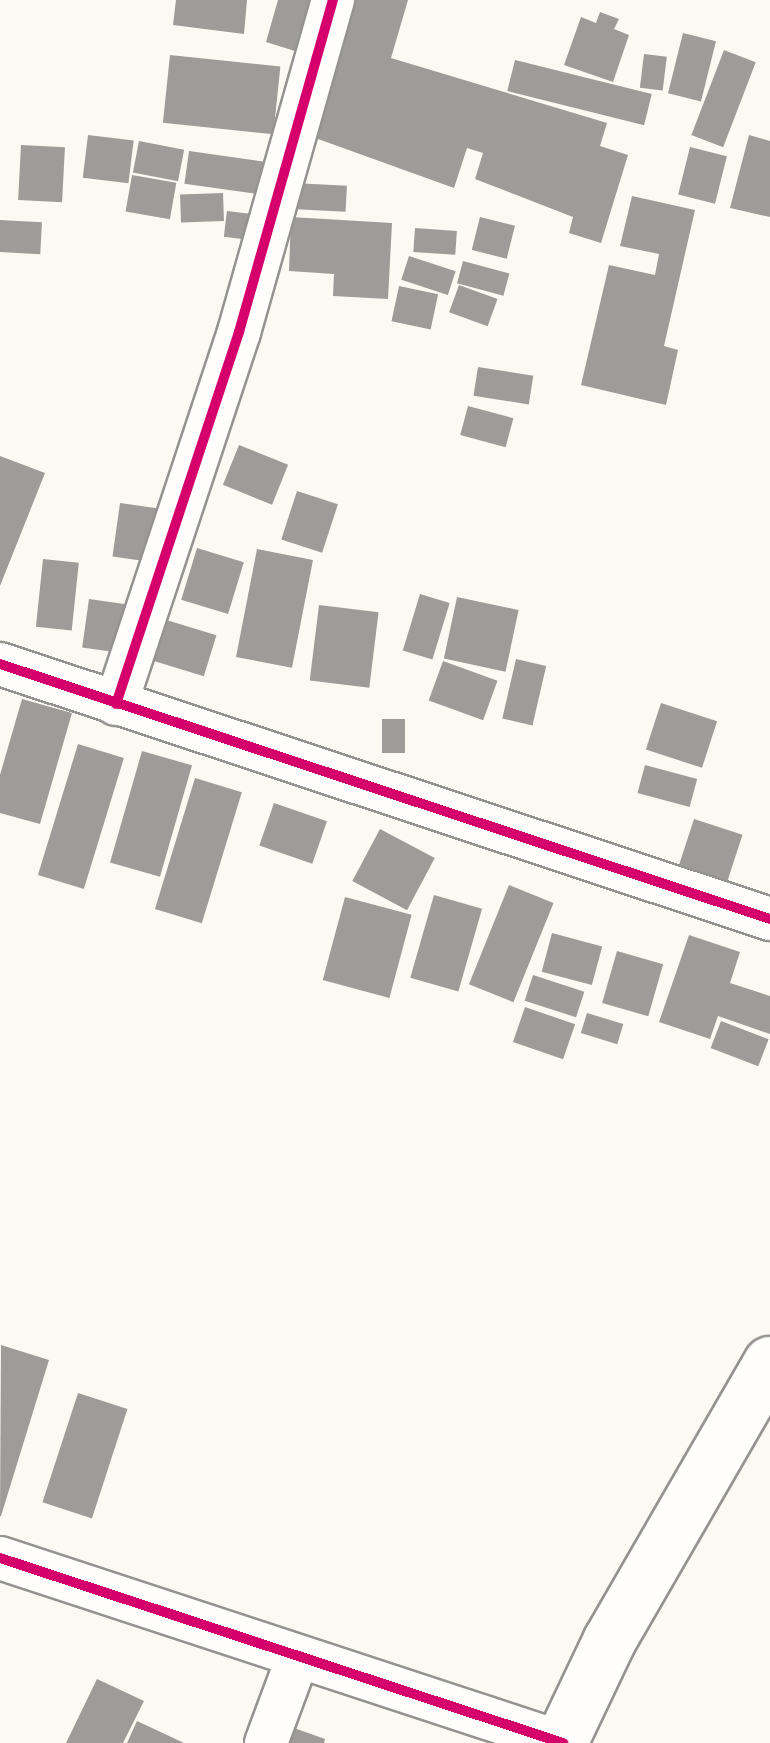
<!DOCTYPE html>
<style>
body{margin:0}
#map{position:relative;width:770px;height:1743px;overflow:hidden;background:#fcf8f2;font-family:"Libre Baskerville",serif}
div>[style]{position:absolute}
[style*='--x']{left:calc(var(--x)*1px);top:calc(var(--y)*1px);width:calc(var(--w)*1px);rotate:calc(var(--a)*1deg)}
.building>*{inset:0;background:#9f9b98;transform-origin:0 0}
.roads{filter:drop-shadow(2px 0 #959391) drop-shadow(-2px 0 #959391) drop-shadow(0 2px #959391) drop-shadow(0 -2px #959391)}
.minor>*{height:42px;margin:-21px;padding:0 21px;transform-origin:21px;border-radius:21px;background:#fffefd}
.tertiary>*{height:52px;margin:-26px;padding:0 26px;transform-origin:26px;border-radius:26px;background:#fffefd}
.cycleway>*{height:10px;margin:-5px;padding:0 5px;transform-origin:5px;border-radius:5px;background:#d6006c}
span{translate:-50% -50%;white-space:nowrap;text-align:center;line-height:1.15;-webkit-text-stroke:10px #fff;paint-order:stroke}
</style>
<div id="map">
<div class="building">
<div style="clip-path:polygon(176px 0,247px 0,244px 34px,173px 25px)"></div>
<div style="clip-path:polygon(278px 0,328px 0,311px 56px,266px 42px)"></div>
<div style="clip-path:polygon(348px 0,408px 0,391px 58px,607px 123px,600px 146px,628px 155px,601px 243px,569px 233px,573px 217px,475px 179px,483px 153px,467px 148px,454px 188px,307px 135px)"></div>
<div style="clip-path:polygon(600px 12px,619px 19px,614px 29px,629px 35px,613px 82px,564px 65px,581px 17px,596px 23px)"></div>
<div style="left:683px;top:33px;width:34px;height:62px;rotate:14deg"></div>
<div style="left:724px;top:50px;width:34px;height:91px;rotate:21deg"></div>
<div style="left:644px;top:54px;width:23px;height:34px;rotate:7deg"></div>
<div style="left:170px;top:55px;width:111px;height:68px;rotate:6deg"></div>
<div style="left:515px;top:60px;width:141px;height:32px;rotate:14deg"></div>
<div style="left:88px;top:135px;width:46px;height:43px;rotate:7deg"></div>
<div style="clip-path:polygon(749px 135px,770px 141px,770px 217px,730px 208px)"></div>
<div style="left:139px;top:141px;width:46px;height:32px;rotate:11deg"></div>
<div style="left:21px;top:145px;width:44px;height:55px;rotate:3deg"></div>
<div style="left:690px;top:147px;width:38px;height:49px;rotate:14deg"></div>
<div style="left:189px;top:151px;width:93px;height:33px;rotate:8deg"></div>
<div style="left:132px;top:175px;width:45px;height:37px;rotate:10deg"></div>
<div style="left:293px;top:183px;width:54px;height:26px;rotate:3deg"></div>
<div style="left:223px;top:193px;width:28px;height:43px;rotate:88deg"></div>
<div style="clip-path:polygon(632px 196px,695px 210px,664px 346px,678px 350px,666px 405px,581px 385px,609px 265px,655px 275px,659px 254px,620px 246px)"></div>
<div style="left:227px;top:211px;width:39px;height:26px;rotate:7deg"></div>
<div style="clip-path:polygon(291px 217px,392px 223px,388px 299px,333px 296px,334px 274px,289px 271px)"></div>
<div style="left:480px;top:217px;width:36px;height:34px;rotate:14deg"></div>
<div style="left:0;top:220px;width:42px;height:32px;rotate:3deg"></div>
<div style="left:415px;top:228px;width:42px;height:24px;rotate:4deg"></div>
<div style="left:409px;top:256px;width:49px;height:25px;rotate:18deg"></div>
<div style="left:463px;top:261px;width:48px;height:23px;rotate:15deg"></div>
<div style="left:459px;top:285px;width:41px;height:29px;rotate:20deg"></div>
<div style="left:399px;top:286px;width:40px;height:36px;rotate:12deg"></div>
<div style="left:478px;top:367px;width:56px;height:29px;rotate:9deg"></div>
<div style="left:468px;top:406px;width:47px;height:30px;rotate:15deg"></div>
<div style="left:239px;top:445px;width:53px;height:43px;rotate:22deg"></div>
<div style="clip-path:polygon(0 456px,45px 473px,0 586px)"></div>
<div style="left:297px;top:491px;width:43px;height:51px;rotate:18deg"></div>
<div style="left:120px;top:503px;width:48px;height:54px;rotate:8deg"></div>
<div style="left:197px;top:548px;width:49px;height:54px;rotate:17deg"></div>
<div style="left:257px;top:549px;width:57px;height:110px;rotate:11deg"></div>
<div style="left:43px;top:559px;width:36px;height:68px;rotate:6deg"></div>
<div style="left:420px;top:594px;width:31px;height:59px;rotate:17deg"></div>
<div style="left:457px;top:597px;width:63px;height:63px;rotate:12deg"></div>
<div style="left:89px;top:599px;width:48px;height:49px;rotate:8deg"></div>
<div style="left:319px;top:605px;width:60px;height:76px;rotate:7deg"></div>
<div style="left:160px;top:618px;width:59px;height:43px;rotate:17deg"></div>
<div style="left:516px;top:659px;width:31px;height:61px;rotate:13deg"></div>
<div style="left:443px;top:661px;width:58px;height:42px;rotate:20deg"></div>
<div style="clip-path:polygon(22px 699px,72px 713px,40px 824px,0 813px,0 775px)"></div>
<div style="left:661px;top:703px;width:59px;height:49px;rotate:18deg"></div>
<div style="left:382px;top:719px;width:23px;height:34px"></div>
<div style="left:78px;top:744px;width:48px;height:137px;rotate:17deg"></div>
<div style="left:142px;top:751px;width:52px;height:116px;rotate:16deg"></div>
<div style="left:645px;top:765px;width:54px;height:29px;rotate:15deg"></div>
<div style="left:195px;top:778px;width:49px;height:137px;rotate:17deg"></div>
<div style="left:274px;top:803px;width:56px;height:45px;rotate:19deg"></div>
<div style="left:694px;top:819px;width:51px;height:59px;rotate:18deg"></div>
<div style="left:380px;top:829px;width:62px;height:59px;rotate:28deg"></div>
<div style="left:509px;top:885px;width:48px;height:107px;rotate:22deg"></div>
<div style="left:434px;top:895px;width:50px;height:86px;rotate:16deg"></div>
<div style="left:345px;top:897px;width:69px;height:86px;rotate:15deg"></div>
<div style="left:552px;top:933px;width:52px;height:40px;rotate:15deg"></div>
<div style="clip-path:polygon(689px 935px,740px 952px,730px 983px,770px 996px,770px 1034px,718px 1016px,710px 1039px,659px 1022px)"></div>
<div style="left:617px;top:951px;width:48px;height:54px;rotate:16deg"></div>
<div style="left:533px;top:975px;width:54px;height:27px;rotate:18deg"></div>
<div style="left:525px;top:1007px;width:53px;height:37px;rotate:19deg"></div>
<div style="left:587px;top:1013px;width:38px;height:21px;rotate:17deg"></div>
<div style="left:721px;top:1021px;width:51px;height:29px;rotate:21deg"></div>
<div style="clip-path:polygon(1px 1345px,49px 1360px,1px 1516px,0 1516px)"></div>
<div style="left:78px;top:1393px;width:52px;height:115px;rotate:18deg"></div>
<div style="clip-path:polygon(97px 1679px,144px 1701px,123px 1743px,66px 1743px)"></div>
<div style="clip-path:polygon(137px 1721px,184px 1743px,127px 1743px)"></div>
<div style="clip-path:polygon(280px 1723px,325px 1739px,324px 1743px,272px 1743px)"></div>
</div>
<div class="roads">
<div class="minor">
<div style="--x:0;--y:664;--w:811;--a:18.32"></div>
<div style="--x:116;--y:704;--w:392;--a:-71.7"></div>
<div style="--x:239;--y:332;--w:345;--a:-74.2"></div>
<div style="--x:0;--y:1558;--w:593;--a:18.19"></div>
<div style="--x:266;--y:1743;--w:92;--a:-69.6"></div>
</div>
<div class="tertiary">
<div style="--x:561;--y:1743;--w:114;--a:-64.6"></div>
<div style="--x:610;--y:1640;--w:320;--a:-60"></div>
</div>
</div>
<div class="cycleway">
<div style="--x:0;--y:664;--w:811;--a:18.32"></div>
<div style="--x:116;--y:704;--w:392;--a:-71.7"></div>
<div style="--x:239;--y:332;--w:345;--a:-74.2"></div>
<div style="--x:0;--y:1558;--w:593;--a:18.19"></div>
</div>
</div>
